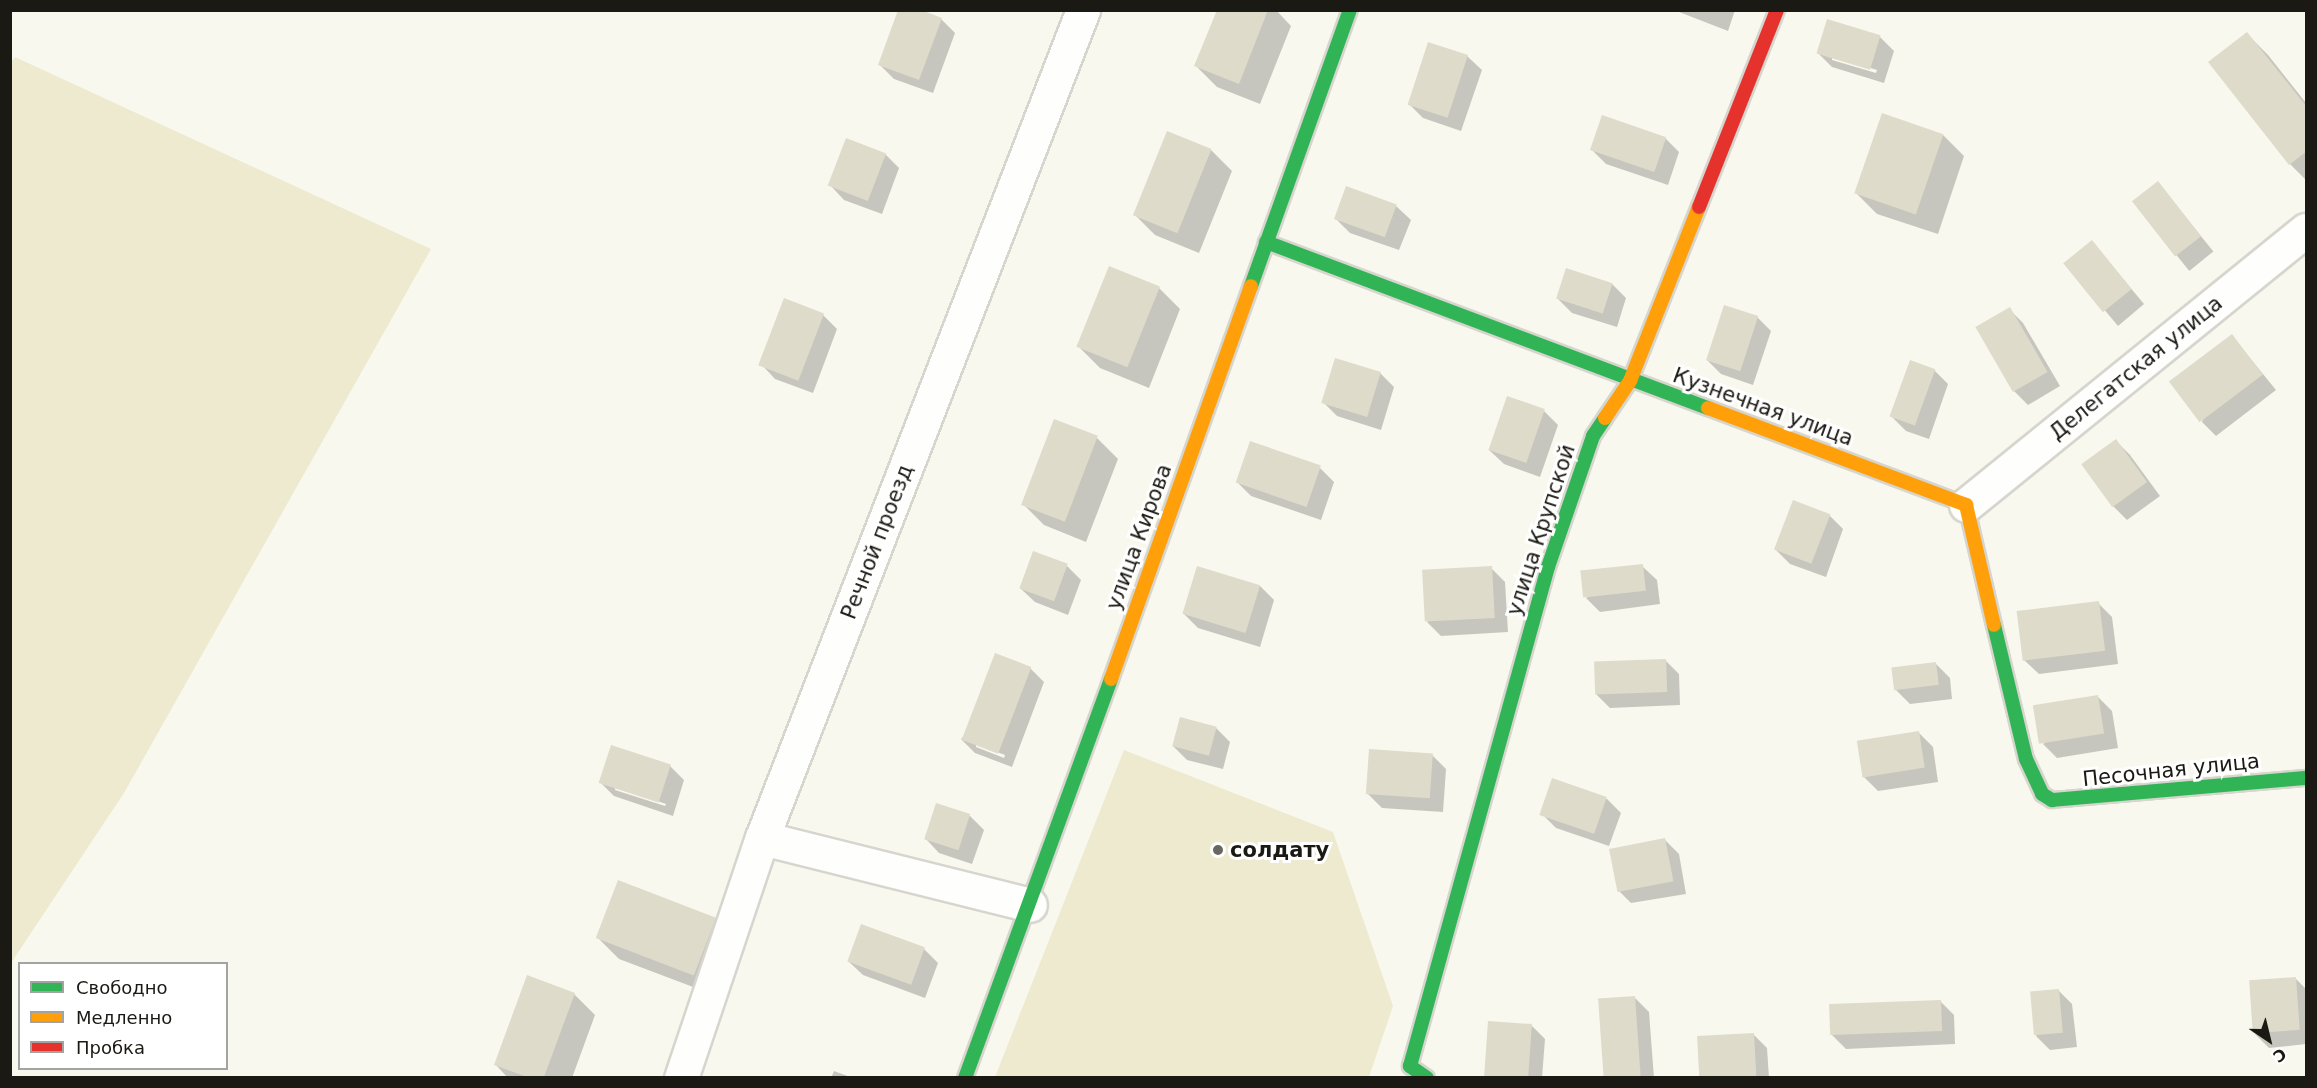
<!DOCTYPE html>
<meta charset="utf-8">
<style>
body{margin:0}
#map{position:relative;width:2317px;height:1088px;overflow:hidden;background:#f9f8ee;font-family:"DejaVu Sans",sans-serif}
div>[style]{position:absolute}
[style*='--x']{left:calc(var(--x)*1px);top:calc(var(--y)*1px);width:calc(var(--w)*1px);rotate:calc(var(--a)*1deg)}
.green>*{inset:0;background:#edeacf}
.shadow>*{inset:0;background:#0003;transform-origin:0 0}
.building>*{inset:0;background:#dedbcb;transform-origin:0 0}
.roads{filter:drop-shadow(2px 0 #d6d5ce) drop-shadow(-2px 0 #d6d5ce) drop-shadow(0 2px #d6d5ce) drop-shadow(0 -2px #d6d5ce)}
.street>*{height:33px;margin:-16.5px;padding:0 16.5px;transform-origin:16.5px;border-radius:16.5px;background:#fefefc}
.fast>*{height:14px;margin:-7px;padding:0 7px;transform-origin:7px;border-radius:7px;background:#30b455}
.slow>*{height:14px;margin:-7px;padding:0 7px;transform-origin:7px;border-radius:7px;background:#ff9f0a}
.jam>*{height:14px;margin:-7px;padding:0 7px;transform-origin:7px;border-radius:7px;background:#e5322d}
.dots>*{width:16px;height:16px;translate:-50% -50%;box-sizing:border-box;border:3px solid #fff;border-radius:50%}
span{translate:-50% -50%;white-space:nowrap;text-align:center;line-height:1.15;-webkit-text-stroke:6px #fff;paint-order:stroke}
.street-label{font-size:21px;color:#1a1913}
.poi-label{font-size:21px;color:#1a1913;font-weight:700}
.left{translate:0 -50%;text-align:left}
.frame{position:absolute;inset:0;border:12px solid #1a1913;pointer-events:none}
.legend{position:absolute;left:18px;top:962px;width:210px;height:108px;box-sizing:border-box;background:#fff;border:2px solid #a3a3a1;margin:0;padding:8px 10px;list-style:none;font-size:18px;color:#1a1913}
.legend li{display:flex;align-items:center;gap:12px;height:30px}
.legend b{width:30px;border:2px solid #a3a3a1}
.north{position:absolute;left:2239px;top:1010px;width:60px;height:60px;-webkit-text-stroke:4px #fff;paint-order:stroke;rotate:145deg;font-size:16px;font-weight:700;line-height:24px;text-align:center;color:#1a1913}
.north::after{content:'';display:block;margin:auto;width:21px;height:27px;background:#1a1913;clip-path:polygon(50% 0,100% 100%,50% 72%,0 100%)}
</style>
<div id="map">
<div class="green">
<div style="clip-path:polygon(15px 57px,431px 249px,124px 793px,11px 963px,10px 64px)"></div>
<div style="clip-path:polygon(1124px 750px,1333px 832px,1393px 1006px,1369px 1077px,995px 1077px)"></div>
</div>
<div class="shadow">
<div style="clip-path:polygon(1218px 10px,1276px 10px,1291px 26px,1260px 104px,1217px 87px,1196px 66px)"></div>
<div style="clip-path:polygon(1674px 10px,1735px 10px,1728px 31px)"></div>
<div style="clip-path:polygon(941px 19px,955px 33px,933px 93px,894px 79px,880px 65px)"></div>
<div style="clip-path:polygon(2247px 34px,2268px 55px,2306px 103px,2306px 180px,2290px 164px)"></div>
<div style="clip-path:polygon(evenodd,1880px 37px,1894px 51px,1884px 83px,1832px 67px,1818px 53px,1880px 37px,1832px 56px,1877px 70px,1876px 73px,1832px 60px,1832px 56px)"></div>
<div style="clip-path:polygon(1467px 56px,1482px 70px,1461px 131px,1423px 118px,1409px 104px)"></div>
<div style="clip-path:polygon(1943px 135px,1964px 156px,1938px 234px,1877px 214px,1856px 193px)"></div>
<div style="clip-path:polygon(1665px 138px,1679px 152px,1668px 185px,1606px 164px,1592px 150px)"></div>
<div style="clip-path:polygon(1211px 150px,1232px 171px,1199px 253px,1155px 235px,1134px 214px)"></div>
<div style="clip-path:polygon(885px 154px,899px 168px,882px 214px,844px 200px,830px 185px)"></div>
<div style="left:2158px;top:183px;width:88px;height:31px;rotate:51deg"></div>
<div style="clip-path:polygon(1396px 206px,1411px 220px,1399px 250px,1350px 233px,1336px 219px)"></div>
<div style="left:2092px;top:242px;width:81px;height:34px;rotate:50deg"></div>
<div style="clip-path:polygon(1612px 284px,1626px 298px,1617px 327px,1572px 313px,1558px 299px)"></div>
<div style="clip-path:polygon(1159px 288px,1180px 309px,1149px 388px,1100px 368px,1079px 347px)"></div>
<div style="clip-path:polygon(2009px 309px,2023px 323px,2060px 386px,2028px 405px,2014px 391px,1977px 328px)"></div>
<div style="clip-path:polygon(823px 315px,837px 329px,813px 393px,775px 379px,761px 364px)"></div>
<div style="clip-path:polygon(1757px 317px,1771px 331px,1753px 385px,1721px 374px,1707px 360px)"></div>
<div style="clip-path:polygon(2232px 336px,2276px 390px,2216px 436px,2202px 422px)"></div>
<div style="clip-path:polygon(1934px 370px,1948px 384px,1929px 439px,1906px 431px,1892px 417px)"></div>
<div style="clip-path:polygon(1380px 373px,1394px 387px,1381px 430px,1337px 416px,1323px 402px)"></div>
<div style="clip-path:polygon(1544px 411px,1558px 425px,1540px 477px,1504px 464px,1489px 450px)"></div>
<div style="clip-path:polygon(1055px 421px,1097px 438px,1118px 459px,1086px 542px,1044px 525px,1023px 504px)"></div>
<div style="clip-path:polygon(2116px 441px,2130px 455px,2160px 496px,2127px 520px,2113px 506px)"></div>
<div style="clip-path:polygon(1320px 468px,1334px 482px,1321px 520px,1251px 496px,1237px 482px)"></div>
<div style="clip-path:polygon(1829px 515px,1843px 529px,1826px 577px,1790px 564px,1776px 550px)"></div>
<div style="clip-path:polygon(1067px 566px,1081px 580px,1068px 615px,1035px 602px,1020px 588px)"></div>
<div style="clip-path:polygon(1642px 566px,1657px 580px,1660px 604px,1600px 612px,1586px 598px)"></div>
<div style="clip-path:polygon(1198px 568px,1260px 586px,1274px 600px,1260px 647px,1198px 628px,1184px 614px)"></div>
<div style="clip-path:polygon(1491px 568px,1505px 582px,1508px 632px,1441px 636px,1427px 622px)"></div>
<div style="clip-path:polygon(2098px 603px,2112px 617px,2118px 664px,2039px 674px,2024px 660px)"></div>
<div style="clip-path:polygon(1665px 660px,1679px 674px,1680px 705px,1610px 708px,1596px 694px)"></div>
<div style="clip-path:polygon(1935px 663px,1950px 678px,1952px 699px,1910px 704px,1896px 690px)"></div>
<div style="clip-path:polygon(evenodd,1030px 668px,1044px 682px,1012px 767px,975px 753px,961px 739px,1030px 668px,976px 744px,1005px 755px,1004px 758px,976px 747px,976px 744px)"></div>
<div style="clip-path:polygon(2098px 697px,2112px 711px,2118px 748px,2057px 758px,2043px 744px)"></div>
<div style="clip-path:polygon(1216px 728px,1230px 742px,1223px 769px,1187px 760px,1173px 746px)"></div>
<div style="clip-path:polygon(1919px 733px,1933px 747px,1938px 782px,1878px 791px,1864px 777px)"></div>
<div style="clip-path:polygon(1432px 755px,1446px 769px,1443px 812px,1382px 808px,1368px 794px)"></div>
<div style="clip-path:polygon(evenodd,670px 766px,684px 780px,673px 816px,614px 796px,600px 782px,670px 766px,615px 786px,666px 804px,665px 806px,615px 790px,615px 786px)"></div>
<div style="clip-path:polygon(1553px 780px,1607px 799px,1621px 813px,1609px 846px,1556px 828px,1542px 814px)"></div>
<div style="clip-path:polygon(937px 804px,970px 816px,984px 830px,972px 864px,939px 853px,925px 838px)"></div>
<div style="clip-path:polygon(1665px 840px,1679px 854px,1686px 894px,1631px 903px,1617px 889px)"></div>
<div style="clip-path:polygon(715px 918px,736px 939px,717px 996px,619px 959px,598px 938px)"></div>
<div style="clip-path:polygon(924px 949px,938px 963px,925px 998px,863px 975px,848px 961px)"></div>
<div style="clip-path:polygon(2295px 978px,2306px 989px,2306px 1044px,2269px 1048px,2255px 1034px)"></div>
<div style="clip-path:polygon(2058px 990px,2072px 1004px,2077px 1047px,2050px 1050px,2036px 1036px)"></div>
<div style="clip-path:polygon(574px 994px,595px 1015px,572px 1078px,508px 1078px,496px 1065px)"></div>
<div style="clip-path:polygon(1635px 998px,1649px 1012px,1654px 1078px,1605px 1078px,1600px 1001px)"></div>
<div style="clip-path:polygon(1940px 1001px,1954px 1015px,1955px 1044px,1846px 1049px,1832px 1035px)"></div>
<div style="clip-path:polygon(1489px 1022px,1531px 1025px,1545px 1039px,1542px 1078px,1485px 1078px)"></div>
<div style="clip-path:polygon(1753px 1034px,1767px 1048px,1769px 1078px,1700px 1078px,1698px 1037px)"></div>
<div style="clip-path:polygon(834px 1071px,853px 1078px,831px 1078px)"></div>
</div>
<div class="building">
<div style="clip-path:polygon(898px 10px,921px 10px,942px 18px,919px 80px,878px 65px)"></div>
<div style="clip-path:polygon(1217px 10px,1268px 10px,1239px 84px,1194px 66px)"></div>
<div style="left:1827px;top:19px;width:56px;height:36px;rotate:17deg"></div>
<div style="clip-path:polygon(2247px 32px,2307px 107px,2307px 151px,2289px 165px,2208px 62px)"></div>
<div style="left:1428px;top:42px;width:42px;height:66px;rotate:18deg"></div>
<div style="left:1882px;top:113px;width:65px;height:85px;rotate:19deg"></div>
<div style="left:1602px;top:115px;width:68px;height:37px;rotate:19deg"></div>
<div style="left:1167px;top:131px;width:48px;height:91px;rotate:22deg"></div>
<div style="left:846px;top:138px;width:43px;height:51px;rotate:21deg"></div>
<div style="left:2158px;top:181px;width:70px;height:33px;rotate:52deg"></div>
<div style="left:1346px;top:186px;width:54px;height:35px;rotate:20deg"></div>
<div style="left:2092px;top:240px;width:63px;height:37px;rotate:51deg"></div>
<div style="left:1109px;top:266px;width:55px;height:87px;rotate:22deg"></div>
<div style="left:1566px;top:268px;width:49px;height:32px;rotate:18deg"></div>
<div style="left:784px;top:298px;width:43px;height:72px;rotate:21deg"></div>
<div style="left:1724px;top:305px;width:36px;height:58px;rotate:18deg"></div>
<div style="left:2010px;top:307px;width:75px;height:40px;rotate:60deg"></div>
<div style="left:2232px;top:334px;width:51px;height:79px;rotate:53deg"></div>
<div style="left:1335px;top:358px;width:48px;height:47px;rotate:17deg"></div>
<div style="left:1910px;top:360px;width:27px;height:60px;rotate:20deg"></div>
<div style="left:1507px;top:396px;width:40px;height:57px;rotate:19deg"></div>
<div style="left:1054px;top:419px;width:47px;height:92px;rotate:21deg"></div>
<div style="left:2116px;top:439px;width:53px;height:43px;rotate:54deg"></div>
<div style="left:1250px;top:441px;width:75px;height:44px;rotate:19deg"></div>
<div style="left:1793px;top:500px;width:40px;height:53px;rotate:21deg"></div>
<div style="left:1033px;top:551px;width:37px;height:40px;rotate:20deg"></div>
<div style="left:1643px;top:564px;width:27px;height:63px;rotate:84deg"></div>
<div style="left:1197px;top:566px;width:66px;height:50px;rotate:17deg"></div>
<div style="left:1492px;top:566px;width:52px;height:70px;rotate:87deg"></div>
<div style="left:2099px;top:601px;width:50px;height:83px;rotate:83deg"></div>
<div style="left:995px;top:653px;width:39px;height:93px;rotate:21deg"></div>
<div style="left:1666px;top:659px;width:33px;height:72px;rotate:88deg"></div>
<div style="left:1936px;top:662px;width:23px;height:45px;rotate:83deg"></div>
<div style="left:2098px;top:695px;width:39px;height:66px;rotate:81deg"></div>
<div style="left:1180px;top:717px;width:38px;height:30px;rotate:15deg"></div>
<div style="left:1919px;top:731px;width:37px;height:63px;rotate:81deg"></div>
<div style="left:611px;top:745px;width:63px;height:40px;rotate:18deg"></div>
<div style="left:1369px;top:749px;width:64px;height:45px;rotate:4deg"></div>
<div style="left:1552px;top:778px;width:58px;height:39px;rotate:19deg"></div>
<div style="left:936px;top:803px;width:36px;height:38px;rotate:18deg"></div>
<div style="left:1665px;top:838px;width:44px;height:57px;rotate:79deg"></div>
<div style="left:618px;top:880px;width:105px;height:62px;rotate:21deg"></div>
<div style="left:861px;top:924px;width:68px;height:40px;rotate:20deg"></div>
<div style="clip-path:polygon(527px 975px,575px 993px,544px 1077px,527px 1077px,494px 1065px)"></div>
<div style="left:2296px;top:977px;width:53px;height:47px;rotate:86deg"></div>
<div style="left:2059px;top:989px;width:44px;height:29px;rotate:85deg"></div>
<div style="left:1635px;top:996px;width:81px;height:37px;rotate:86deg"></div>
<div style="left:1941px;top:1000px;width:31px;height:112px;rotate:88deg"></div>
<div style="left:1488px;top:1021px;width:44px;height:56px;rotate:4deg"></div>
<div style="left:1754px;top:1033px;width:44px;height:57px;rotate:87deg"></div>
</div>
<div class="roads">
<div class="street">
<div style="--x:1966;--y:505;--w:437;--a:-39"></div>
<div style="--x:762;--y:838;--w:276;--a:14"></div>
<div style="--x:681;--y:1078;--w:253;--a:-71.4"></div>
<div style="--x:762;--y:838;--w:888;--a:-68.81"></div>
</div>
<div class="fast">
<div style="--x:1266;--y:242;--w:472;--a:20.6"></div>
<div style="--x:1251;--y:286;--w:293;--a:-70.3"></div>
<div style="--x:1994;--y:625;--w:138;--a:76.6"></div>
<div style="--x:2026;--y:759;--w:38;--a:65"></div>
<div style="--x:2042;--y:794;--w:12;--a:31"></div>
<div style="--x:2052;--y:800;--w:255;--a:-5"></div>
<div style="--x:965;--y:1078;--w:425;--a:-69.9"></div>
<div style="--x:1427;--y:1078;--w:21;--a:-145"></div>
<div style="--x:1410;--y:1066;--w:518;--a:-74.54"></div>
<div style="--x:1548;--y:567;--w:139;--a:-71"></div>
<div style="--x:1593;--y:436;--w:22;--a:-56"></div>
</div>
<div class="slow">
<div style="--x:1708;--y:408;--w:276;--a:20.6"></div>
<div style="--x:1966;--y:505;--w:123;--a:76.9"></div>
<div style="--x:1605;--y:418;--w:45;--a:-56"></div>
<div style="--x:1630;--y:381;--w:187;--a:-68.4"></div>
<div style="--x:1111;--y:679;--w:417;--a:-70.4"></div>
</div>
<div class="jam">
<div style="--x:1699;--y:207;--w:212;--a:-68.4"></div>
</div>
</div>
<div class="dots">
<div style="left:1218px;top:850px;background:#686760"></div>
</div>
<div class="street-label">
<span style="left:2136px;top:368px;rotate:-39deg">Делегатская улица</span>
<span style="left:1763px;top:407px;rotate:20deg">Кузнечная улица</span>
<span style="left:1541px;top:530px;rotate:-72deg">улица Крупской</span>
<span style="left:1139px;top:537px;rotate:-70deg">улица Кирова</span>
<span style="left:877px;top:542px;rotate:-69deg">Речной проезд</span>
<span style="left:2171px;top:770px;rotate:-6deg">Песочная улица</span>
</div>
<div class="poi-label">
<span class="left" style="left:1230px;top:850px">солдату</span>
</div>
<div class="frame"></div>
<ul class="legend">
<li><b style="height:8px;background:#30b455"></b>Свободно</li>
<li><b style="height:8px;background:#ff9f0a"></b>Медленно</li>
<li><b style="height:8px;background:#e5322d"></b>Пробка</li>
</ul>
<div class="north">С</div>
</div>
